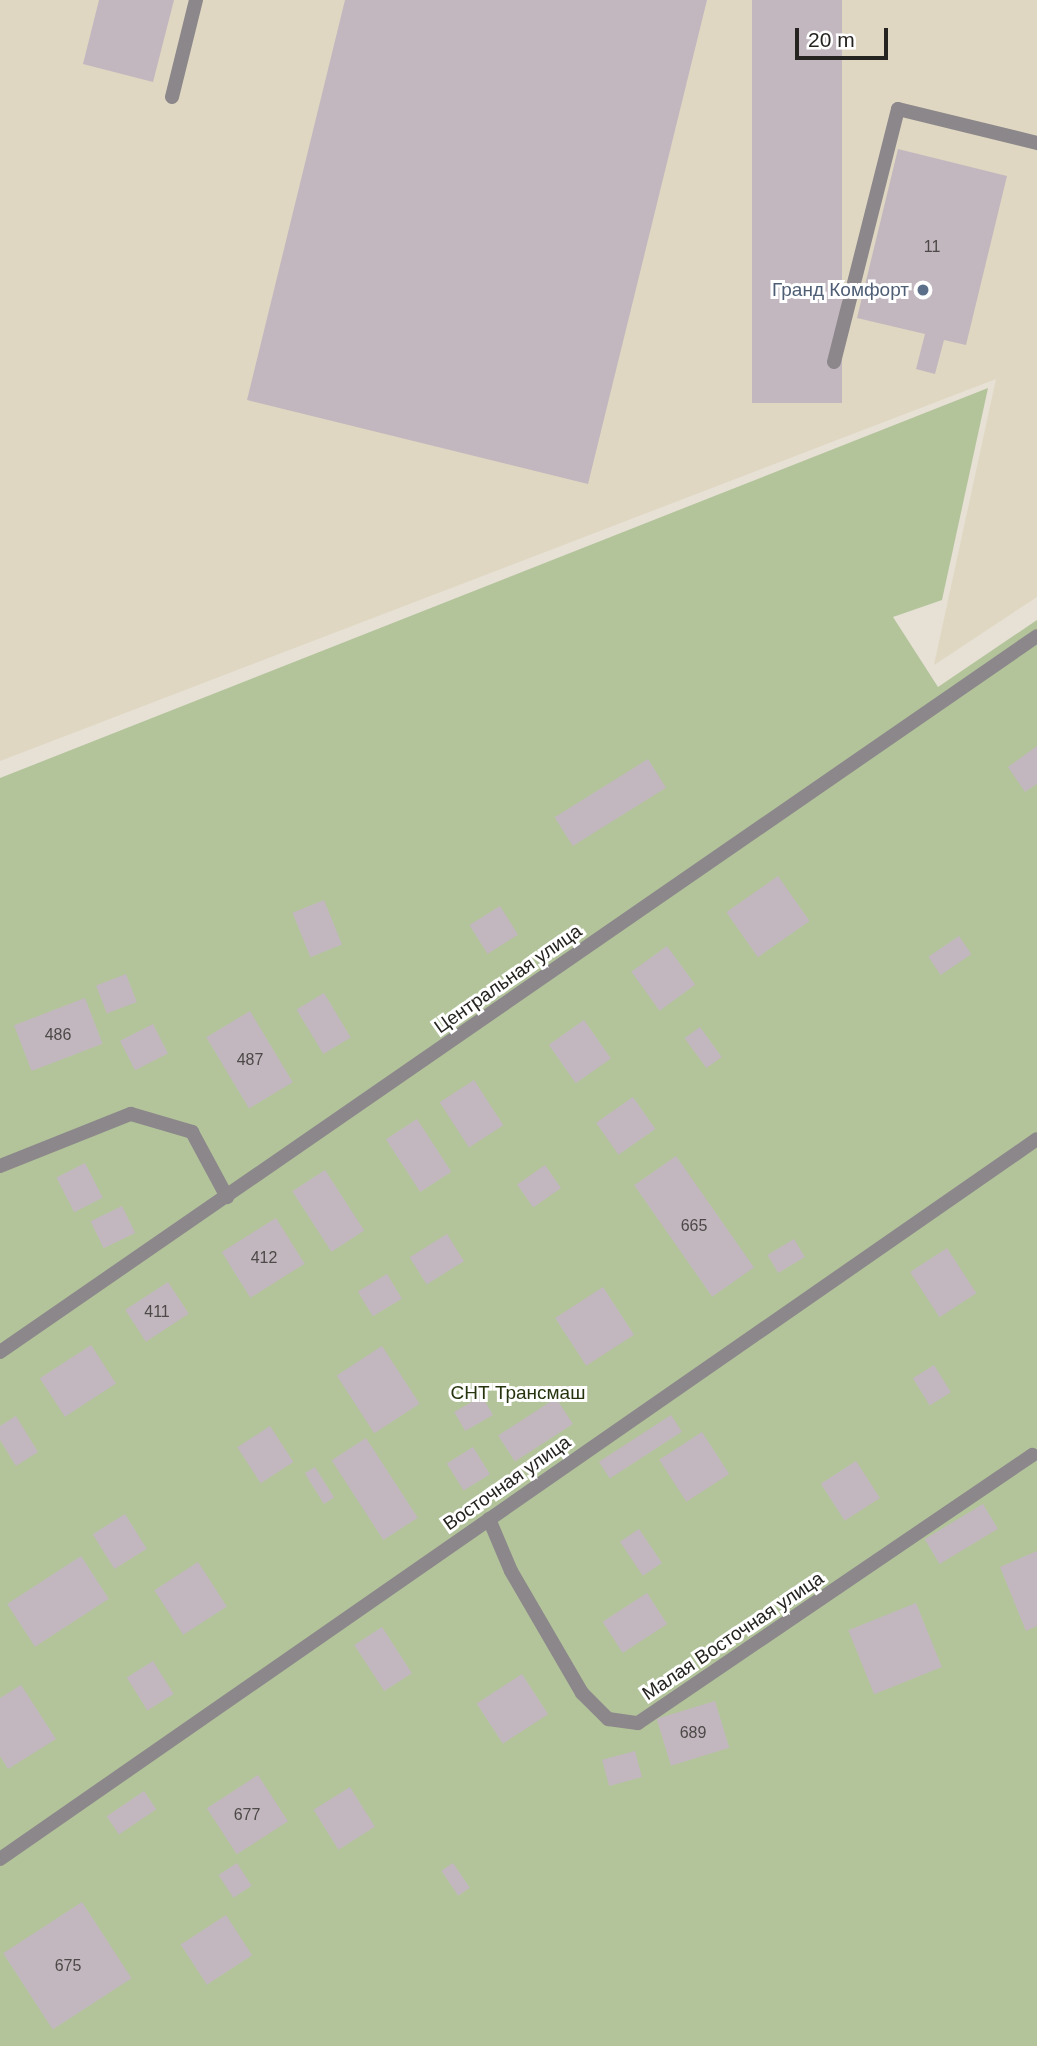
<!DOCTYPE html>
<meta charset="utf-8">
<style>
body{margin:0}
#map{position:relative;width:1037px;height:2046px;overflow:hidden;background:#e6e0d5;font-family:Arial,sans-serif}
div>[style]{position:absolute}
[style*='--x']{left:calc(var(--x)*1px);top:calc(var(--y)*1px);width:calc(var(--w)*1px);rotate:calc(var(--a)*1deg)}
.industrial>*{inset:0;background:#dfd7c1}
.green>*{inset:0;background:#b3c49b}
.building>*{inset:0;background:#c2b7bf;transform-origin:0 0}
.service>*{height:14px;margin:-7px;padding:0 7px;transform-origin:7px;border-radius:7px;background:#8c878b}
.minor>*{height:14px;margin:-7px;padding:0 7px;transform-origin:7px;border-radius:7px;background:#8c878b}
.dots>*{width:19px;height:19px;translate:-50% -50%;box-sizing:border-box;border:4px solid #fff;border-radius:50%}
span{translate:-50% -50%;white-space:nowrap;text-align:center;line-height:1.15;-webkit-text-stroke:6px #fff;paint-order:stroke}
.number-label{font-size:16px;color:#4d4948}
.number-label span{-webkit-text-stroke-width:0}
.service-label{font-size:19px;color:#4e5e75}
.right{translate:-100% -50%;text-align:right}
.street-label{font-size:19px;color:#262420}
.park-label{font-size:19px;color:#27350e}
.scale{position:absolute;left:795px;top:28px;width:93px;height:32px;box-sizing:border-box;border:4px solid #262420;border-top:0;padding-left:9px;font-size:21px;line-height:24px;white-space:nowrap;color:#262420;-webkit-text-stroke:5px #fff;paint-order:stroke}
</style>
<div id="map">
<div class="industrial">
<div style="clip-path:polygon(0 0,1037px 0,1037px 597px,934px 665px,996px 379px,0 761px)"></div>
</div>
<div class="green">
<div style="clip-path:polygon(988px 388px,942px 600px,893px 617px,938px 687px,1037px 620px,1037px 2046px,0 2046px,0 778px)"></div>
</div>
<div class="building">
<div style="clip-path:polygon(99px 0,174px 0,153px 82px,83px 64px)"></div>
<div style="clip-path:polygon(345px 0,707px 0,588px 484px,247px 400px)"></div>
<div style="left:752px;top:0;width:90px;height:403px"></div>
<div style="clip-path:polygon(898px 149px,1007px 176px,966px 345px,944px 340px,935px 374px,916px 369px,925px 334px,857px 318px)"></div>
<div style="clip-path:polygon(1037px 746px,1037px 784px,1025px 792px,1008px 767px)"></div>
<div style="left:648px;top:759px;width:34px;height:110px;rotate:58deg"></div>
<div style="left:778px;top:876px;width:55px;height:63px;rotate:55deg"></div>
<div style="left:324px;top:900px;width:48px;height:34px;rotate:68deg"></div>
<div style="left:500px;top:906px;width:34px;height:36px;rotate:58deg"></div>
<div style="left:959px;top:936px;width:22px;height:37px;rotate:56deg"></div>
<div style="left:667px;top:946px;width:48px;height:44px;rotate:54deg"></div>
<div style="left:126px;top:974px;width:30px;height:32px;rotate:69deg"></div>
<div style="left:324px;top:993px;width:52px;height:32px;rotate:59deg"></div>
<div style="left:85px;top:998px;width:49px;height:76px;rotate:69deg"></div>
<div style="left:250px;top:1011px;width:83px;height:51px;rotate:59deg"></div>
<div style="left:584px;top:1020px;width:47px;height:43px;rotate:55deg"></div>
<div style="left:153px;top:1024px;width:33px;height:37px;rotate:63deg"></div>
<div style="left:700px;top:1027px;width:37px;height:19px;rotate:54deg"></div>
<div style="left:474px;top:1080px;width:54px;height:41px;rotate:57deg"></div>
<div style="left:633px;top:1097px;width:39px;height:45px;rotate:55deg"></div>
<div style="left:417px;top:1119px;width:63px;height:37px;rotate:57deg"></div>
<div style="left:676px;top:1156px;width:136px;height:51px;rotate:55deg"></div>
<div style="left:85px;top:1163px;width:39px;height:32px;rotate:63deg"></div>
<div style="left:545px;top:1165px;width:28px;height:34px;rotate:55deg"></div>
<div style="left:325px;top:1170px;width:72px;height:39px;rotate:57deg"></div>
<div style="left:122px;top:1206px;width:30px;height:35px;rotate:64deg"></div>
<div style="left:276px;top:1218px;width:54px;height:64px;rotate:58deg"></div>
<div style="left:447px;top:1234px;width:32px;height:44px;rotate:58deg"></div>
<div style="left:794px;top:1239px;width:21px;height:31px;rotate:59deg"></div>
<div style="left:947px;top:1248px;width:54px;height:44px;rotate:57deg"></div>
<div style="left:387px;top:1274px;width:29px;height:34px;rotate:59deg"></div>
<div style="left:168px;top:1282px;width:38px;height:51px;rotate:57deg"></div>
<div style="left:603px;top:1287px;width:57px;height:57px;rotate:57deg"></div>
<div style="left:91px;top:1345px;width:46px;height:61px;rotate:57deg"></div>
<div style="left:382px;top:1346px;width:69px;height:54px;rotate:57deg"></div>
<div style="left:934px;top:1365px;width:32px;height:25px;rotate:58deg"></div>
<div style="left:482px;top:1396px;width:22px;height:32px;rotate:60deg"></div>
<div style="left:556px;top:1398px;width:31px;height:69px;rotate:57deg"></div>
<div style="left:671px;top:1415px;width:20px;height:86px;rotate:57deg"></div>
<div style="clip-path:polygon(16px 1416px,38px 1452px,16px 1466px,0 1440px,0 1426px)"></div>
<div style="left:270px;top:1426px;width:43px;height:39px;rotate:57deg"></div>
<div style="left:702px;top:1432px;width:50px;height:51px;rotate:57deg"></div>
<div style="left:366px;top:1438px;width:95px;height:41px;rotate:57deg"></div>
<div style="left:473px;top:1447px;width:32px;height:31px;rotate:58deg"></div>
<div style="left:856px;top:1461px;width:44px;height:42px;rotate:57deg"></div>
<div style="left:315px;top:1467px;width:36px;height:12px;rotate:58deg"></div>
<div style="left:983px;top:1504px;width:29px;height:68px;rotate:59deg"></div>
<div style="left:125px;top:1514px;width:41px;height:38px;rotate:58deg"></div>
<div style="left:639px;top:1529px;width:41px;height:23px;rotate:56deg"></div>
<div style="clip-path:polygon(1037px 1551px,1037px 1626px,1026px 1631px,1000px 1567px)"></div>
<div style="left:81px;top:1556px;width:51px;height:88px;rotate:57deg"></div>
<div style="left:198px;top:1562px;width:53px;height:52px;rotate:57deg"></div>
<div style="left:647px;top:1593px;width:37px;height:53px;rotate:57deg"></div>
<div style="left:916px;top:1603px;width:69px;height:73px;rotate:68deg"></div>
<div style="left:382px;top:1627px;width:55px;height:33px;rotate:57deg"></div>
<div style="left:153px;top:1661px;width:39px;height:31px;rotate:58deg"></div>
<div style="left:522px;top:1674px;width:48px;height:54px;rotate:57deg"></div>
<div style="clip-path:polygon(21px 1685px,56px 1739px,8px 1769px,0 1756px,0 1698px)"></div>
<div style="left:715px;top:1701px;width:49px;height:61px;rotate:73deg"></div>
<div style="left:635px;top:1751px;width:27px;height:34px;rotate:75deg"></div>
<div style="left:258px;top:1775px;width:55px;height:61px;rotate:57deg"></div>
<div style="left:350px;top:1787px;width:47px;height:43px;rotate:58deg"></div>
<div style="left:144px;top:1791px;width:22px;height:45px;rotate:56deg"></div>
<div style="left:237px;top:1863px;width:27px;height:22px;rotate:57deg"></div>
<div style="left:453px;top:1863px;width:30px;height:14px;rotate:56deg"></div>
<div style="left:82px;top:1902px;width:91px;height:94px;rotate:57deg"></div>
<div style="left:226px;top:1915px;width:48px;height:54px;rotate:57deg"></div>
</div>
<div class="service">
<div style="--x:172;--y:97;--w:100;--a:-76.1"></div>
<div style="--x:834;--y:362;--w:261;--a:-75.8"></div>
<div style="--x:898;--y:109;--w:143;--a:13.7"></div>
</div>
<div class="minor">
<div style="--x:0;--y:1166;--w:141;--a:-21.7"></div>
<div style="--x:131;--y:1114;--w:64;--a:16.4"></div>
<div style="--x:192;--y:1132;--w:74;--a:61.7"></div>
<div style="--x:0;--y:1352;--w:1260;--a:-34.62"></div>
<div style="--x:489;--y:1519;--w:56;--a:67.1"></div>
<div style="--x:511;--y:1571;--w:141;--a:59.8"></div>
<div style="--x:582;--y:1693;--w:37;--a:45"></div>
<div style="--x:608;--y:1719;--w:30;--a:8"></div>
<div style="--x:638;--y:1723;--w:477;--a:-34.2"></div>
<div style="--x:0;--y:1859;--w:1262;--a:-34.77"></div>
</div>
<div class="dots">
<div style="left:923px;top:290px;background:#5c6f8a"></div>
</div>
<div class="number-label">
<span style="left:932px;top:247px">11</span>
<span style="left:58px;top:1035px">486</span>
<span style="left:250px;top:1060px">487</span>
<span style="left:694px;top:1226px">665</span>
<span style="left:264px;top:1258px">412</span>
<span style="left:157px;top:1312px">411</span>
<span style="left:693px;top:1733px">689</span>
<span style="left:247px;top:1815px">677</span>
<span style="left:68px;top:1966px">675</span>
</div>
<div class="service-label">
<span class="right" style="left:909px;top:290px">Гранд Комфорт</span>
</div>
<div class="street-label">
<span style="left:508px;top:979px;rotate:-35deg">Центральная улица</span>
<span style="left:507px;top:1483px;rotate:-35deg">Восточная улица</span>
<span style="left:733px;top:1636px;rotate:-34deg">Малая Восточная улица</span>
</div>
<div class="park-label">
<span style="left:518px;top:1393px">СНТ Трансмаш</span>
</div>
<div class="scale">20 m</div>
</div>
